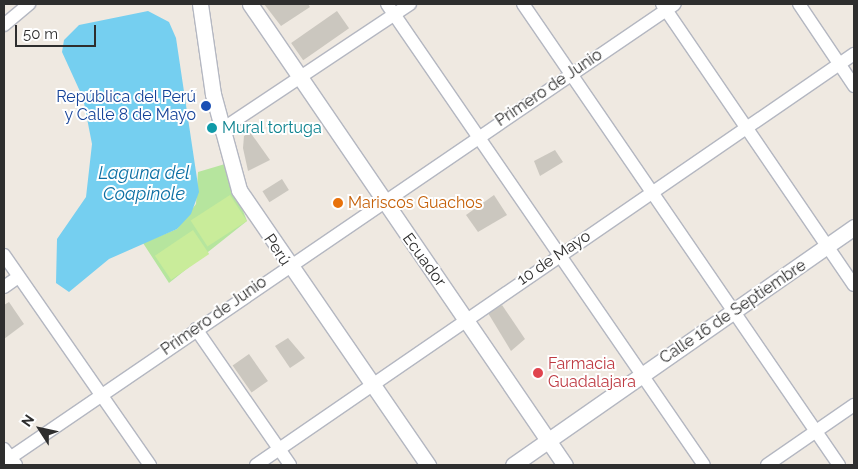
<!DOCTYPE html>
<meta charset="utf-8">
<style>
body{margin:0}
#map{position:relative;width:858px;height:469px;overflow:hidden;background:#efe9e1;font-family:Raleway,sans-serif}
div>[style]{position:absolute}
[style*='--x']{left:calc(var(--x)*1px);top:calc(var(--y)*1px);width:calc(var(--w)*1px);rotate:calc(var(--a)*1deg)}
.green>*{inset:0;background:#b6e59e}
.pitch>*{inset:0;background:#c9ec9a;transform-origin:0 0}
.water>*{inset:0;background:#75cff0}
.building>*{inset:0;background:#cbc7bf;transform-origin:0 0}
.roads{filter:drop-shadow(1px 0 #b4b7c1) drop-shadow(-1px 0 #b4b7c1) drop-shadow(0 1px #b4b7c1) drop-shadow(0 -1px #b4b7c1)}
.minor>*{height:12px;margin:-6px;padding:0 6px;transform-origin:6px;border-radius:6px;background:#fff}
.tertiary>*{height:15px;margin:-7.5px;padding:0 7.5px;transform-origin:7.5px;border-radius:7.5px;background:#fff}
.dots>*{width:14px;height:14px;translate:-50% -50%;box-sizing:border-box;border:2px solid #fff;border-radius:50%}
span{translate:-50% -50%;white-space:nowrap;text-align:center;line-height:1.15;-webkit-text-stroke:4px #fff;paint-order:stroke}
.street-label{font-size:16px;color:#2e2e2e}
.transit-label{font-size:16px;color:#164399}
.right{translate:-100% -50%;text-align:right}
.culture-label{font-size:16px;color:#0d838f}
.left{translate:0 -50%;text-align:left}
.food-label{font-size:16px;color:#c56008}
.health-label{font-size:16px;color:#be3a42}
.water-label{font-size:18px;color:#0d6fa3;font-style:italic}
.frame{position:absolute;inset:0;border:5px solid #2e2e2e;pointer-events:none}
.north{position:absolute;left:15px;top:404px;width:50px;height:50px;-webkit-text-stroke:4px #fff;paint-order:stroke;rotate:305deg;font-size:14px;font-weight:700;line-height:20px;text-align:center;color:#2e2e2e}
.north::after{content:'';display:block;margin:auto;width:18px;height:22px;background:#2e2e2e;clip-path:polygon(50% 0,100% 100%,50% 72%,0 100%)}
.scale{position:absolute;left:15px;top:25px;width:81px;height:22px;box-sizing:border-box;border:2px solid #2e2e2e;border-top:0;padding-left:6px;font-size:15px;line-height:18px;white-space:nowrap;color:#2e2e2e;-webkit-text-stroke:4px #fff;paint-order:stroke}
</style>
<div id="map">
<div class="green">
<div style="clip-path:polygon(225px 164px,247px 221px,169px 283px,143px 243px,177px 229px,196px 204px,198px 172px)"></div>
</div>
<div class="pitch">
<div style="left:230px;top:195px;width:31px;height:47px;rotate:57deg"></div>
<div style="left:193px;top:230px;width:29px;height:46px;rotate:56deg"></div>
</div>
<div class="water">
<div style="clip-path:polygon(148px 11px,169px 22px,176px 38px,199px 192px,191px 214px,177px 229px,109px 259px,69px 292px,56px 283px,57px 239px,86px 197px,92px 144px,83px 98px,62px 52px,64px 40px,79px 25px)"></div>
</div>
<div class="building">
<div style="clip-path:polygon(264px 4px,308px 4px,310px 7px,281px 26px)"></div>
<div style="left:337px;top:11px;width:21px;height:56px;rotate:55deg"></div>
<div style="clip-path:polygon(250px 132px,270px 160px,248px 171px,243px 148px,244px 136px)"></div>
<div style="clip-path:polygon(555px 150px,563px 162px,540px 176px,534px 161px)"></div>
<div style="left:282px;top:179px;width:13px;height:23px;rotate:58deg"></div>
<div style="clip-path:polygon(494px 195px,507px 215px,478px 232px,466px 215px)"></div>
<div style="clip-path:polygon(9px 302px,24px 324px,4px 339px,4px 305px)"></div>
<div style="clip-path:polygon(502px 305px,525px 339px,511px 351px,488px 313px)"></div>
<div style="clip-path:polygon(288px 338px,305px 358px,290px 368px,275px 346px)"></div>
<div style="left:249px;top:354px;width:33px;height:20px;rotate:55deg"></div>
</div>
<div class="roads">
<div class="minor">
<div style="--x:387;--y:4;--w:559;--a:55.49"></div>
<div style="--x:523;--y:4;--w:559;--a:55.57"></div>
<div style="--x:662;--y:4;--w:340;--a:55.7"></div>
<div style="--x:799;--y:4;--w:99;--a:56.1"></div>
<div style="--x:4;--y:25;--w:33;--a:-40"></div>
<div style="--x:221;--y:130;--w:227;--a:-33.7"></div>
<div style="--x:4;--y:255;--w:256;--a:55.2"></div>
<div style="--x:4;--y:287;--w:16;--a:-35"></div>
<div style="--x:196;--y:329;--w:165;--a:55.3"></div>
<div style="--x:4;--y:449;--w:20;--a:53"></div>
<div style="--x:4;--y:462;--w:812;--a:-34.32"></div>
<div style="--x:256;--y:465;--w:726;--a:-34.5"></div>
<div style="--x:767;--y:465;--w:106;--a:-34.6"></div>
</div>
<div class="tertiary">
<div style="--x:200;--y:4;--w:91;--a:81.8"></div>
<div style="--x:213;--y:94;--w:99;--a:74.8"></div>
<div style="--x:239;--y:190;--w:334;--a:55.5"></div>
<div style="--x:250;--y:4;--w:558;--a:55.66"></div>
<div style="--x:513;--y:465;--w:416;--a:-34.9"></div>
</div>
</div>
<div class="dots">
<div style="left:206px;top:106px;background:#1a4fb4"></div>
<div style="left:212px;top:128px;background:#0f9aa8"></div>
<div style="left:338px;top:203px;background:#e8710a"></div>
<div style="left:538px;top:373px;background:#e0444e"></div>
</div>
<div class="street-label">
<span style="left:549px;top:88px;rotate:-34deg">Primero de Junio</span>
<span style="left:277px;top:250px;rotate:56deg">Perú</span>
<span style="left:554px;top:258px;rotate:-34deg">10 de Mayo</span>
<span style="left:424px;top:260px;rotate:54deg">Ecuador</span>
<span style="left:733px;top:312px;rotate:-34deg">Calle 16 de Septiembre</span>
<span style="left:214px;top:316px;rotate:-35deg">Primero de Junio</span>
</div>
<div class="transit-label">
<span class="right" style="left:196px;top:106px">República del Perú<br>y Calle 8 de Mayo</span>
</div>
<div class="culture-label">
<span class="left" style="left:222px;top:128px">Mural tortuga</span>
</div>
<div class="food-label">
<span class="left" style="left:348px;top:203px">Mariscos Guachos</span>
</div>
<div class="health-label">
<span class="left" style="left:548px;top:373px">Farmacia<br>Guadalajara</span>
</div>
<div class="water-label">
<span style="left:144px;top:184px">Laguna del<br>Coapinole</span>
</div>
<div class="frame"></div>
<div class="north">N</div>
<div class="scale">50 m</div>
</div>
